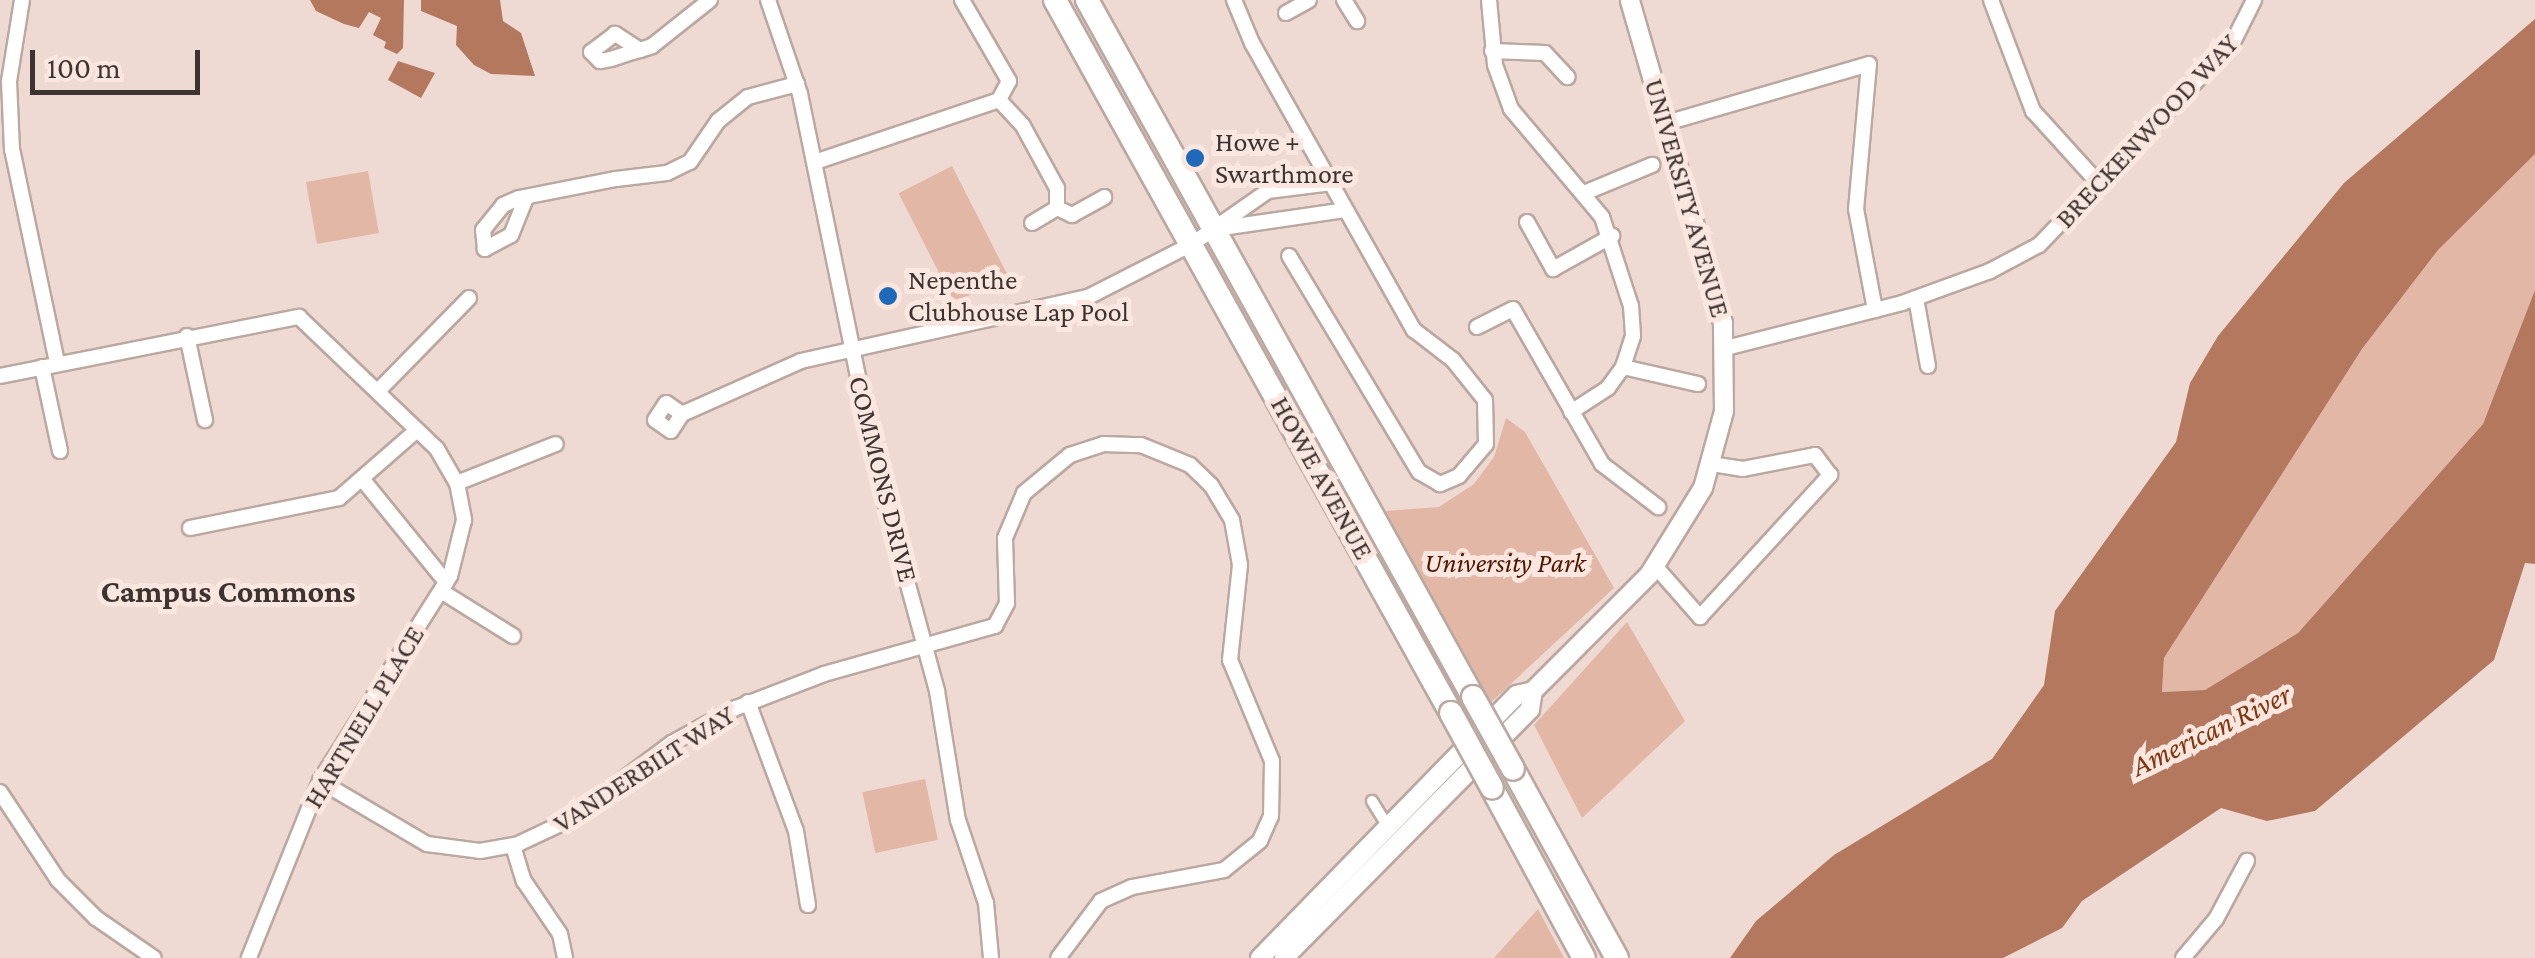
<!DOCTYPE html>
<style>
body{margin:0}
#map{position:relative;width:2535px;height:958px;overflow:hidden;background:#eedad2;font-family:"Crimson Pro",serif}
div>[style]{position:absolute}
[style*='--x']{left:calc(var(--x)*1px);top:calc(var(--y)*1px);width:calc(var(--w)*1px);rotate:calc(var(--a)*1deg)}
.green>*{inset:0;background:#e2b7a5;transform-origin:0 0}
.water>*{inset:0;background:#b4785f}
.roads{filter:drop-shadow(2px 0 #bba8a0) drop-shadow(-2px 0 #bba8a0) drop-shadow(0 2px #bba8a0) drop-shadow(0 -2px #bba8a0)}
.pedestrian>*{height:10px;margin:-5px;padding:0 5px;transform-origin:5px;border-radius:5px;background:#fff}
.minor>*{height:14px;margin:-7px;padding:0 7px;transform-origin:7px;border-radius:7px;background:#fff}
.tertiary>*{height:18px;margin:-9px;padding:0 9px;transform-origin:9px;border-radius:9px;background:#fff}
.primary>*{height:22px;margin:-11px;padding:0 11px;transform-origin:11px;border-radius:11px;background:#fff}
.bridges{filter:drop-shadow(2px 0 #bba8a0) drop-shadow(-2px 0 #bba8a0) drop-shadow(0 2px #bba8a0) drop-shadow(0 -2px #bba8a0)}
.primary-bridge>*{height:22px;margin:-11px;padding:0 11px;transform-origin:11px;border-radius:11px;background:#fff}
.dots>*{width:28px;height:28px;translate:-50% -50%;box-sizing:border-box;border:5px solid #fbe7df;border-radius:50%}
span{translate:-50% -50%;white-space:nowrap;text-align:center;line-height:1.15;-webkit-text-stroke:10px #fbe7df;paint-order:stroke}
.street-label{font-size:28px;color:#3c3431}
.poi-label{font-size:28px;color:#3c3431}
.left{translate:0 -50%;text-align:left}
.park-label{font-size:28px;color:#501800;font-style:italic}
.water-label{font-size:30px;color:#803610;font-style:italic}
.quarter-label{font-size:32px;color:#3c3431;font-weight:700}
.scale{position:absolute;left:30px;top:50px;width:170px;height:45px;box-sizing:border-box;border:5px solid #3c3431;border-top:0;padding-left:12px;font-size:30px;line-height:35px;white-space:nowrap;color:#3c3431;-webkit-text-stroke:8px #fbe7df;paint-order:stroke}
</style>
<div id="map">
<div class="green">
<div style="clip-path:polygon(2535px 154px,2535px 290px,2483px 424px,2298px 633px,2205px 690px,2162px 692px,2164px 658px,2362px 349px,2438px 250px)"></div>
<div style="left:952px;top:166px;width:123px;height:60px;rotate:63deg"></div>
<div style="left:368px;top:171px;width:63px;height:63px;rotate:80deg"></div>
<div style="clip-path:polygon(1506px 418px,1525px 432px,1614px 588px,1488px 705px,1385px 511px,1439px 507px,1474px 484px,1494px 457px)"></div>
<div style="clip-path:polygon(1627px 622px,1685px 721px,1582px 818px,1534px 725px)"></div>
<div style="left:925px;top:779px;width:62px;height:64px;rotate:78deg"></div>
<div style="clip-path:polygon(1538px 909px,1564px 958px,1494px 958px)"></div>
</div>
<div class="water">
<div style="clip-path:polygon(310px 0,404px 0,403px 48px,397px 54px,384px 48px,386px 42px,373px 35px,381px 18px,369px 12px,359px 28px,344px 24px,316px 11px)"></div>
<div style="clip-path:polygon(421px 0,500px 0,503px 21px,521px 33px,535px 76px,491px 74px,474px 65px,456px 45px,457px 26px,421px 11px)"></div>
<div style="clip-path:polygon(2535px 19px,2535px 154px,2438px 250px,2362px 349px,2164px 658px,2162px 692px,2205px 690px,2298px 633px,2483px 424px,2535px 290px,2535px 564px,2525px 563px,2494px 660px,2315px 811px,2267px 821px,2221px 808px,2082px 901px,2062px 928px,2003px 958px,1730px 958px,1756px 921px,1834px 855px,1992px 759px,2044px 685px,2055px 611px,2176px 442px,2190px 383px,2218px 336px,2344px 183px)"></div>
<div style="clip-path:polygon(398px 61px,435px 73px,421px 98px,388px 80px)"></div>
</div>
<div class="roads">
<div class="pedestrian">
<div style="--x:1372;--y:801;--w:31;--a:58"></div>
</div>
<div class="minor">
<div style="--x:22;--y:0;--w:82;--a:99.1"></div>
<div style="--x:9;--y:81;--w:68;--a:87.5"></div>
<div style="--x:12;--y:149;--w:219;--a:78.1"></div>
<div style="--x:768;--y:0;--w:99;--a:71.2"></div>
<div style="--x:800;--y:94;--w:389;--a:78.4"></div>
<div style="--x:878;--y:475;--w:224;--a:74.7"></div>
<div style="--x:937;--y:691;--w:131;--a:80.8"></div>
<div style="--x:958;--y:820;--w:88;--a:71.4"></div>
<div style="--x:986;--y:903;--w:55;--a:84.8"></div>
<div style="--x:962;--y:0;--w:94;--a:59.9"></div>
<div style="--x:1009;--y:81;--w:21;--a:118"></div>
<div style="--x:1234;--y:0;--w:47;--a:67.3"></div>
<div style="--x:1252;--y:43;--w:330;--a:60.6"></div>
<div style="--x:1414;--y:330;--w:49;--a:37.6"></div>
<div style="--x:1453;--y:360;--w:51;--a:51.3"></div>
<div style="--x:1485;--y:400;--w:44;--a:88.7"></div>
<div style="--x:1486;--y:444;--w:42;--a:130.2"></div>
<div style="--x:1459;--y:476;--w:21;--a:157"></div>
<div style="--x:1440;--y:484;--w:24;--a:-150"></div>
<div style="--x:1419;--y:472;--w:252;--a:-121"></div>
<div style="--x:1344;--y:0;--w:25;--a:58"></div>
<div style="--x:1489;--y:0;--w:65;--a:84.7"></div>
<div style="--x:1495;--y:65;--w:47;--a:70"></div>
<div style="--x:1511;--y:109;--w:141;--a:49.9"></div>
<div style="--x:1602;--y:217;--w:94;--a:72"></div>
<div style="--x:1631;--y:306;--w:30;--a:86"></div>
<div style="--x:1633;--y:336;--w:33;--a:108"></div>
<div style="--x:1623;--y:367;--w:26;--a:126"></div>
<div style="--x:1608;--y:388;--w:44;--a:147"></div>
<div style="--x:1991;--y:0;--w:119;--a:69.3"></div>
<div style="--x:2033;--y:111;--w:100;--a:47.8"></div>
<div style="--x:1286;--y:13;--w:26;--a:-29"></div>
<div style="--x:640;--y:50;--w:30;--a:-147"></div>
<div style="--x:615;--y:34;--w:30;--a:143"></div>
<div style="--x:591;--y:52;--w:13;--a:45"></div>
<div style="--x:600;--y:61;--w:11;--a:-10"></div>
<div style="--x:611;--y:59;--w:23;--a:-18"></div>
<div style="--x:633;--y:52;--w:7;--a:-16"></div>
<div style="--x:640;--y:50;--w:13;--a:-18"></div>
<div style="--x:652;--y:46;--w:74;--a:-38.4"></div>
<div style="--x:1492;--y:51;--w:53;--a:2.2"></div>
<div style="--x:1545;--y:53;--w:33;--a:47"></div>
<div style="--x:1666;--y:123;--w:211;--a:-16.2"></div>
<div style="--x:1869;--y:64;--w:146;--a:95.1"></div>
<div style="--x:1856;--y:209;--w:103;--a:79.3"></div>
<div style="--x:815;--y:162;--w:194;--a:-18.6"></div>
<div style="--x:999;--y:100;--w:35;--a:47"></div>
<div style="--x:1023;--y:126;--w:71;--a:61.3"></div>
<div style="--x:1057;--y:188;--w:20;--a:90"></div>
<div style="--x:1057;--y:208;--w:29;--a:149"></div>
<div style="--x:1584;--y:193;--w:74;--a:-22.4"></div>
<div style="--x:526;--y:198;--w:40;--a:112"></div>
<div style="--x:511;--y:235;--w:30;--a:152"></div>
<div style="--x:485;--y:249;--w:19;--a:-96"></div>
<div style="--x:483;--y:230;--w:32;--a:-51"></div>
<div style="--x:503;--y:205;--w:17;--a:-24"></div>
<div style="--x:519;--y:198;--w:99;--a:-11.1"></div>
<div style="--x:616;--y:179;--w:51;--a:-6.7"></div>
<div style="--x:667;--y:173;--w:25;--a:-26"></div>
<div style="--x:690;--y:162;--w:50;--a:-55.7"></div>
<div style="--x:718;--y:121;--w:38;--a:-39"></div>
<div style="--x:748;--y:97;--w:51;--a:-14.9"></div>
<div style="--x:1057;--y:208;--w:17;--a:25"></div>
<div style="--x:1072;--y:215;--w:37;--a:-29"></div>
<div style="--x:1527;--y:222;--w:54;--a:61"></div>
<div style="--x:1553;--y:269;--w:68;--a:-29.2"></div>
<div style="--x:1215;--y:229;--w:131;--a:-8.3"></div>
<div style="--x:1916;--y:298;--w:69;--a:80"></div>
<div style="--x:1477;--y:327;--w:40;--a:-26.6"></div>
<div style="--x:1513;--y:309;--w:179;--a:60.1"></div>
<div style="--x:1602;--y:464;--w:71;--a:37.5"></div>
<div style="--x:187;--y:336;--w:86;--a:77.9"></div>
<div style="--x:1726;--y:348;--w:182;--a:-14.3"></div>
<div style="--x:1902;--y:303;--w:94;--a:-20"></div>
<div style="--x:1990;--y:271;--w:55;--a:-28"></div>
<div style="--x:2039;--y:245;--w:279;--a:-46.2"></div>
<div style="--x:2232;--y:44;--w:49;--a:-63.4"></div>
<div style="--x:42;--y:367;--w:86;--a:77.9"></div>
<div style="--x:1623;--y:367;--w:77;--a:12.8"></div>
<div style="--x:0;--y:376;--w:305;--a:-11.2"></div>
<div style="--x:299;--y:317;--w:191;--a:43.7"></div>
<div style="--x:437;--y:449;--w:39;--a:60"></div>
<div style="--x:457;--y:483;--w:38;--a:79"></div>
<div style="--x:464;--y:520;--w:58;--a:104"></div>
<div style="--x:450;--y:576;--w:243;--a:122.4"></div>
<div style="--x:320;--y:781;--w:191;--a:111.9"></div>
<div style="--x:378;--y:391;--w:130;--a:-45.6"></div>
<div style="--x:682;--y:414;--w:19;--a:-145"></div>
<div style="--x:666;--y:403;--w:20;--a:123"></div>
<div style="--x:655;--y:420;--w:19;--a:35"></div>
<div style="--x:671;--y:431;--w:20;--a:-57"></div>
<div style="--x:682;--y:414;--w:130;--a:-24"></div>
<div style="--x:801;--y:361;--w:294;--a:-12.6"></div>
<div style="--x:1088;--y:297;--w:117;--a:-27"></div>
<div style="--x:1192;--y:244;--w:93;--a:-34.9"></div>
<div style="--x:1268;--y:191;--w:64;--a:-7.1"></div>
<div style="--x:363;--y:480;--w:132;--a:50.9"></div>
<div style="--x:457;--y:483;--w:106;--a:-21.5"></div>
<div style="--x:190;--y:528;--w:152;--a:-11.4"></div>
<div style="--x:339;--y:498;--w:103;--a:-41.1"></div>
<div style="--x:1656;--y:567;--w:67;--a:48.7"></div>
<div style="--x:1700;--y:617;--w:193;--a:-47.5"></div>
<div style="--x:1830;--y:475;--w:25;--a:-127"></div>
<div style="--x:1815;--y:455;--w:73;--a:169"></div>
<div style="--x:1743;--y:469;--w:31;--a:-171"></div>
<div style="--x:441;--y:591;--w:85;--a:32"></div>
<div style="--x:748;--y:702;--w:138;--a:69.6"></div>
<div style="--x:796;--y:831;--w:75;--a:80.8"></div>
<div style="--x:320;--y:781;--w:124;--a:30.5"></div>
<div style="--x:427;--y:844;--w:53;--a:7.5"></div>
<div style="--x:480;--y:851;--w:39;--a:-10"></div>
<div style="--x:518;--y:844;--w:56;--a:-25.2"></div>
<div style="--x:569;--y:820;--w:129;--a:-36.8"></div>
<div style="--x:672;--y:743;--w:73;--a:-28.7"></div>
<div style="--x:736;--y:708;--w:94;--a:-21.1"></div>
<div style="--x:824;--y:674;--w:178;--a:-15.7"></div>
<div style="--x:995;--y:626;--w:26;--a:-62"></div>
<div style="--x:1007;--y:603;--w:65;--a:-91.8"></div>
<div style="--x:1005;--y:538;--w:49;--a:-67.1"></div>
<div style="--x:1024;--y:493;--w:60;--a:-39.6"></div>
<div style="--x:1070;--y:455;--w:35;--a:-18"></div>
<div style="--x:1103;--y:444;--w:38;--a:2"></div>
<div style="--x:1141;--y:445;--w:53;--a:22.2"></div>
<div style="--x:1190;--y:465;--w:29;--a:44"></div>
<div style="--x:1211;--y:485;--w:41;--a:59"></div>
<div style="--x:1232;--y:520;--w:46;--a:79.9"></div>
<div style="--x:1240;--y:565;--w:96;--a:96"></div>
<div style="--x:1230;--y:660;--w:109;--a:67.4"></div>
<div style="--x:1272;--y:761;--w:55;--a:91"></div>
<div style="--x:1271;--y:816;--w:27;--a:114"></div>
<div style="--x:1260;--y:841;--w:46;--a:141.1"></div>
<div style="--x:1224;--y:870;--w:94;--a:169.5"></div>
<div style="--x:1132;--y:887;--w:34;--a:156"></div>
<div style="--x:1101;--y:901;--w:71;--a:127"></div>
<div style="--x:0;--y:792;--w:105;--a:56.6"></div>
<div style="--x:58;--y:880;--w:54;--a:45"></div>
<div style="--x:96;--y:918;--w:70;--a:34.6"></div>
<div style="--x:513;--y:846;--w:37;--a:73"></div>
<div style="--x:524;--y:881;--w:64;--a:55.8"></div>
<div style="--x:560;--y:934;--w:25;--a:78"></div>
<div style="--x:2183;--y:958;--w:51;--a:-49.8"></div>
<div style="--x:2216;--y:919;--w:66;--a:-61.9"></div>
</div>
<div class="tertiary">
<div style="--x:1260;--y:958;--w:368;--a:-45.7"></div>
<div style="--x:1517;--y:695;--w:16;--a:-14"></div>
<div style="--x:1533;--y:691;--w:164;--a:-45"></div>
<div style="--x:1649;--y:575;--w:102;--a:-58.2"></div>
<div style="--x:1703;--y:488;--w:80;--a:-74.7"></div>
<div style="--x:1724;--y:411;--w:88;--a:-90.7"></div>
<div style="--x:1723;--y:323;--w:336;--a:-106.1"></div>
<div style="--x:1284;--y:958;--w:350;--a:-45.3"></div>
<div style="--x:1530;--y:709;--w:18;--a:-81"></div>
</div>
<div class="primary">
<div style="--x:1055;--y:0;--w:816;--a:60.95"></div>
<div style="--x:1087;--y:0;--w:797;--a:61.02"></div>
<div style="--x:1513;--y:769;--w:216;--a:61.2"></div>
<div style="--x:1492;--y:788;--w:193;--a:61.6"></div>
</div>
</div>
<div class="bridges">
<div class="primary-bridge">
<div style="--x:1473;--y:697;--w:82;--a:60.9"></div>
<div style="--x:1451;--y:713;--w:85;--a:61.3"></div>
</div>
</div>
<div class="dots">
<div style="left:1195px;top:158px;background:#1e69b8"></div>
<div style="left:888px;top:296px;background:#1e69b8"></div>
</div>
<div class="street-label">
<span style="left:2147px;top:131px;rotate:-47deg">BRECKENWOOD WAY</span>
<span style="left:1687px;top:198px;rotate:74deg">UNIVERSITY AVENUE</span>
<span style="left:1322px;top:478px;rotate:61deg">HOWE AVENUE</span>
<span style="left:883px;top:479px;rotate:76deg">COMMONS DRIVE</span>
<span style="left:364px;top:717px;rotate:-59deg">HARTNELL PLACE</span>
<span style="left:644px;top:769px;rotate:-33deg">VANDERBILT WAY</span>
</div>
<div class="poi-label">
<span class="left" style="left:1215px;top:158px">Howe +<br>Swarthmore</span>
<span class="left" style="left:908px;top:296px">Nepenthe<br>Clubhouse Lap Pool</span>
</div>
<div class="park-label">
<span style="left:1505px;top:563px">University Park</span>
</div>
<div class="water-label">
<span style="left:2211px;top:730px;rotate:-26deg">American River</span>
</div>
<div class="quarter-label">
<span style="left:228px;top:591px">Campus Commons</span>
</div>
<div class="scale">100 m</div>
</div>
